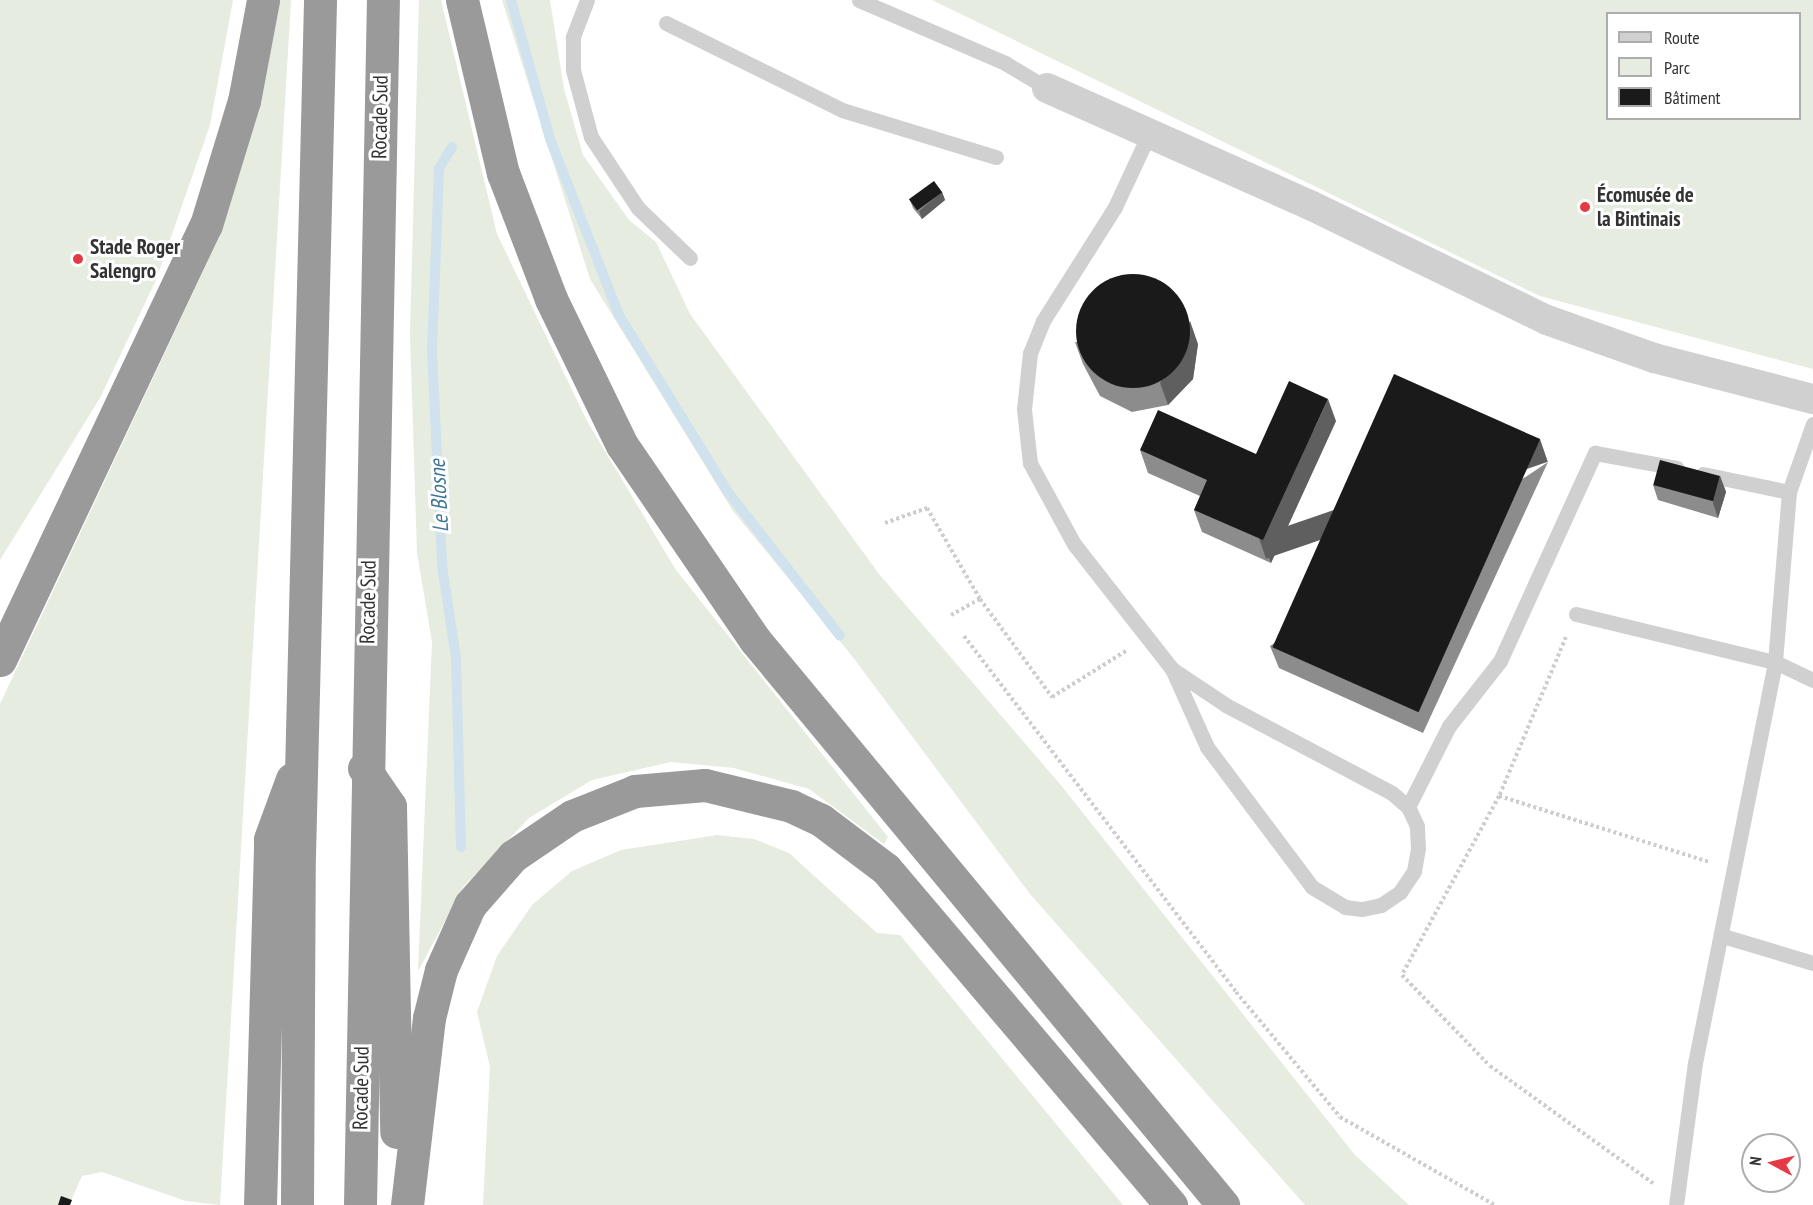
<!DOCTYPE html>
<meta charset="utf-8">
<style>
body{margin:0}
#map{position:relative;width:1813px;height:1205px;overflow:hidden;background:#fff;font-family:"PT Sans Narrow",sans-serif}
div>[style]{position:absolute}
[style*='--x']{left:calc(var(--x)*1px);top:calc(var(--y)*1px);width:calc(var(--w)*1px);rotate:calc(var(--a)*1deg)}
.green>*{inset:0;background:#e6ecdf}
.stream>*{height:10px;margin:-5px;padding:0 5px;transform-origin:5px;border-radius:5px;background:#cfe2ee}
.path>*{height:4px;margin-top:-2px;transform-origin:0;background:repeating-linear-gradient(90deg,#cdcdcd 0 3px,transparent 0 6px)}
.lane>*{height:15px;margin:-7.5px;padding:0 7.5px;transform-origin:7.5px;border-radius:7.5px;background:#d0d0d0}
.street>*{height:30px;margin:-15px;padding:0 15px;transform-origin:15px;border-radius:15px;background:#d0d0d0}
.highway>*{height:33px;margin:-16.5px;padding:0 16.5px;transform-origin:16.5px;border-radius:16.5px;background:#9a9a9a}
.wall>*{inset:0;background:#8c8c8c}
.shaded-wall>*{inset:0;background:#5f5f5f;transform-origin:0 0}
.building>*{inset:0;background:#1a1a1a;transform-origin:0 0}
.round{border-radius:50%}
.dots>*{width:16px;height:16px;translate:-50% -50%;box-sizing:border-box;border:3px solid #fff;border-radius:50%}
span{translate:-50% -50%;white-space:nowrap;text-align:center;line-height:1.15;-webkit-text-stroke:6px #fff;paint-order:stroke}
.street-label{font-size:21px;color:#333}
.poi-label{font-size:21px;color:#333;font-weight:700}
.left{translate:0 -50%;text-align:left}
.water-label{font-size:22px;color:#3f7597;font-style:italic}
.legend{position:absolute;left:1606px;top:12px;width:195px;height:108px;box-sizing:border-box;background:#fff;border:2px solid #adadad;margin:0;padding:8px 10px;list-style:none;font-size:18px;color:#333}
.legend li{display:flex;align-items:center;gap:12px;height:30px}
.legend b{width:30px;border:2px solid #adadad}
.north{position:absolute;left:1741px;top:1133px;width:60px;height:60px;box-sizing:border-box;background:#fff;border:2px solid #adadad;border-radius:50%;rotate:277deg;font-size:16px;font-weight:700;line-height:24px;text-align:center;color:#333}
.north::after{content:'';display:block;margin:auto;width:21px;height:27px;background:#e63946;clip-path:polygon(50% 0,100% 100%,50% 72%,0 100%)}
</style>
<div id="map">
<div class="green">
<div style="clip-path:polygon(0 0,233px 0,210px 125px,156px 280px,100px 398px,0 560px)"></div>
<div style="clip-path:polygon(275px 0,291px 0,220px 1205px,186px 1201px,102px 1172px,82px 1176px,69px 1205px,0 1205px,0 704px,207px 263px,269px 59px)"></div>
<div style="clip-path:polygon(419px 0,441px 0,497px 234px,587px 421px,676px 570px,888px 837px,884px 844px,809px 789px,734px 768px,671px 762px,592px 780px,529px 818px,464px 886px,418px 971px,432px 642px,417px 553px,410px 334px)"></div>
<div style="clip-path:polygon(502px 0,550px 0,564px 89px,583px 155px,629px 220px,656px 242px,690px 314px,879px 574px,1060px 784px,1355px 1155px,1409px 1205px,1305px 1205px,1030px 894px,852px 656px,733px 511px,590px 279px)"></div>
<div style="clip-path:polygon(evenodd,932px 0,1813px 0,1813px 369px,1540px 296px,932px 0,1608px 14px,1800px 14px,1800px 118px,1608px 118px,1608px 14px)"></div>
<div style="clip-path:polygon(717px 835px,754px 839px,789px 853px,877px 933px,900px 935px,1123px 1205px,483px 1205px,490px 1067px,477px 1012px,497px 956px,532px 905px,572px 871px,621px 850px)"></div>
</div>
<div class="stream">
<div style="--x:511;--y:0;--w:144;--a:74.3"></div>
<div style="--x:550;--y:139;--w:189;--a:68.6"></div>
<div style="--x:619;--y:315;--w:208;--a:58.4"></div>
<div style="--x:728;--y:492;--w:182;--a:52.1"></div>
<div style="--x:452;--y:147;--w:26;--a:121"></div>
<div style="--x:439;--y:169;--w:181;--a:92.2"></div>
<div style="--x:432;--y:350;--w:216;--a:87.3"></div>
<div style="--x:442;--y:566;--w:93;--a:81.3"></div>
<div style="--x:456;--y:658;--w:189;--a:88.5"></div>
</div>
<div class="path">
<div style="--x:885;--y:523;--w:45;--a:-19.7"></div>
<div style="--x:927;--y:508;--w:105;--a:59.8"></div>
<div style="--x:980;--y:599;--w:122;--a:53.7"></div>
<div style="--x:1052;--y:697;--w:87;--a:-31.9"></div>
<div style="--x:951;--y:615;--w:33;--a:-29"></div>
<div style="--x:964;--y:636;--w:448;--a:52.6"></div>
<div style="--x:1236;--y:992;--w:163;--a:50.2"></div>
<div style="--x:1340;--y:1117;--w:178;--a:29.6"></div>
<div style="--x:1566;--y:637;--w:173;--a:112.8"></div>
<div style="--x:1499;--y:796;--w:204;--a:118.5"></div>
<div style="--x:1402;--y:975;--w:127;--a:46"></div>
<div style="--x:1490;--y:1066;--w:201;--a:35.7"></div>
<div style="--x:1499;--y:796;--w:220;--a:17.4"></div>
</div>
<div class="lane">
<div style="--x:587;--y:0;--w:40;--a:111"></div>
<div style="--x:573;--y:37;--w:33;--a:90"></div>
<div style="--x:573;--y:70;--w:69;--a:75"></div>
<div style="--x:591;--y:137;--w:85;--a:56.5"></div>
<div style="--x:638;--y:208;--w:72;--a:43.9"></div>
<div style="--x:859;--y:0;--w:159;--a:23.3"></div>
<div style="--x:1005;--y:63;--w:49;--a:30.8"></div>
<div style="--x:666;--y:23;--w:196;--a:26.3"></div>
<div style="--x:842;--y:110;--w:161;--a:17"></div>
<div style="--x:1149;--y:134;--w:81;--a:115"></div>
<div style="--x:1115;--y:207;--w:135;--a:122.3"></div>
<div style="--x:1043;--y:321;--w:35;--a:112"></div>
<div style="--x:1030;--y:353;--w:56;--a:96.1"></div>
<div style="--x:1024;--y:409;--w:54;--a:83.7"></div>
<div style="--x:1030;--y:463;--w:92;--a:61.5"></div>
<div style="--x:1074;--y:544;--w:159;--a:51.9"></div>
<div style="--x:1172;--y:669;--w:85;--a:65.8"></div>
<div style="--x:1207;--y:747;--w:175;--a:53.1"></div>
<div style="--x:1312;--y:887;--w:39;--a:31"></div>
<div style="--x:1345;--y:907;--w:17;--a:7"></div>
<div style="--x:1362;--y:909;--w:19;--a:-12"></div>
<div style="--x:1381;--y:905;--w:23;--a:-34"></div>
<div style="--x:1400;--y:892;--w:25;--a:-56"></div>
<div style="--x:1414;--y:871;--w:23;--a:-80"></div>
<div style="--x:1418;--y:848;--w:22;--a:-93"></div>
<div style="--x:1417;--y:826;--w:21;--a:-115"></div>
<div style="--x:1408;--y:807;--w:21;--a:-139"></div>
<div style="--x:1392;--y:793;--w:188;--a:-152.1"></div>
<div style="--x:1226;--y:705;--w:65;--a:-146.3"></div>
<div style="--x:1703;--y:474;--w:88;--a:11.8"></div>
<div style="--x:1576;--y:614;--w:205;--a:13.6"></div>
<div style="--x:1775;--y:662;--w:42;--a:25.3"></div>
<div style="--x:1408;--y:807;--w:91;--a:-63.2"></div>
<div style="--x:1449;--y:726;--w:83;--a:-51.9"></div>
<div style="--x:1500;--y:661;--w:229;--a:-65.5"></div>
<div style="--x:1595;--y:453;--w:83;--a:10.4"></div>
<div style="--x:1723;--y:936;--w:94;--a:16.7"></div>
<div style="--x:1676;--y:1205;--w:143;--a:-82.4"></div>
<div style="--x:1695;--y:1063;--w:409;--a:-78.7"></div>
<div style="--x:1775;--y:662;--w:171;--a:-85.3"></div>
<div style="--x:1789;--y:492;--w:72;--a:-70.6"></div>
</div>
<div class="street">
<div style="--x:1047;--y:88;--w:288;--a:24"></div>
<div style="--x:1310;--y:205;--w:263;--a:25.9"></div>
<div style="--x:1547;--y:320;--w:114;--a:19.6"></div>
<div style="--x:1654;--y:358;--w:164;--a:14.5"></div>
</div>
<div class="highway">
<div style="--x:462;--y:0;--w:178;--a:76.7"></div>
<div style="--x:503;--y:173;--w:135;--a:69.1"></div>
<div style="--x:551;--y:299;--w:162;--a:64.1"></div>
<div style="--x:622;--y:445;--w:236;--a:55.7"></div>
<div style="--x:755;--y:640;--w:734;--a:50.36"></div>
<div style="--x:0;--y:660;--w:481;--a:-64.7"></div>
<div style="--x:206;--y:225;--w:130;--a:-73"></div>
<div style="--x:244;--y:101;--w:103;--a:-79.3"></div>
<div style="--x:364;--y:768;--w:46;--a:55.6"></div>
<div style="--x:390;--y:806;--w:326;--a:88.9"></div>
<div style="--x:260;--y:1205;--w:366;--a:-88.4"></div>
<div style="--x:270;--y:839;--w:64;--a:-69.9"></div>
<div style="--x:297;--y:1205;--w:350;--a:-89.7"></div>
<div style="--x:299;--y:855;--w:855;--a:-88.59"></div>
<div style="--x:360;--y:1205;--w:1205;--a:-88.91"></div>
<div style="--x:407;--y:1205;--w:188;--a:-83.3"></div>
<div style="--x:429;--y:1018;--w:49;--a:-76"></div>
<div style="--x:441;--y:970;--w:71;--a:-66"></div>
<div style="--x:470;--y:905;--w:65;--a:-48.7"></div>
<div style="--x:513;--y:856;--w:71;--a:-34.1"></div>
<div style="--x:572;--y:816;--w:68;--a:-21.6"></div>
<div style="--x:635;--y:791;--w:70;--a:-4.9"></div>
<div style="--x:705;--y:785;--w:89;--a:13.7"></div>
<div style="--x:791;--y:806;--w:33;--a:25"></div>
<div style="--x:821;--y:820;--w:81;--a:37"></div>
<div style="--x:886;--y:869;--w:441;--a:49.7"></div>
</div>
<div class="wall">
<div style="clip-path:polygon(942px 192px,945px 200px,922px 219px,913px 208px,910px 200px)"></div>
<div style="clip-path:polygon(1075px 342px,1198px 344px,1193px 379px,1168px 405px,1132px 412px,1100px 396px,1083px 364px)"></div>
<div style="clip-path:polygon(1336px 421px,1271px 563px,1202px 532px,1194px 510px,1200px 496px,1148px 473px,1140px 450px,1256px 454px)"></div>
<div style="clip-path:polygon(1548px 462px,1423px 733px,1279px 668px,1270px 646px)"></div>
<div style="clip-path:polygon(1720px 476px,1726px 492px,1718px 518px,1658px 500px,1653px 485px)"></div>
</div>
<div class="shaded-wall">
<div style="clip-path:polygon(942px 192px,945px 200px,922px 219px,919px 211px)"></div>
<div style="clip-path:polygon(1190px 321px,1198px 344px,1193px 379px,1168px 405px,1160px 383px)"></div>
<div style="clip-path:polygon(1328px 399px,1336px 421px,1271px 563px,1263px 540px)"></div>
<div style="left:1540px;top:439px;width:24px;height:298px;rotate:71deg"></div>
<div style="clip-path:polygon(1720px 476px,1726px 492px,1718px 518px,1713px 503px)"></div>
</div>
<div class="building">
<div style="left:934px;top:181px;width:14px;height:31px;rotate:54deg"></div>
<div class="round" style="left:1076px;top:274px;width:114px;height:114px"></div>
<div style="left:1394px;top:374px;width:160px;height:299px;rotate:24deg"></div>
<div style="clip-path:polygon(1289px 381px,1328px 399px,1263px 540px,1194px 510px,1207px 480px,1140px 450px,1158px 410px,1256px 454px)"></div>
<div style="left:1660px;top:460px;width:62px;height:26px;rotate:15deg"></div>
<div style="clip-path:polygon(61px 1196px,72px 1200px,70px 1205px,58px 1205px)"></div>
</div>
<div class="dots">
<div style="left:1585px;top:207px;background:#e63946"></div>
<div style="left:78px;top:259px;background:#e63946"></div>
</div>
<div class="street-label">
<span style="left:380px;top:117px;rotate:-89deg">Rocade Sud</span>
<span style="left:368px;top:602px;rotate:-89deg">Rocade Sud</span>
<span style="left:361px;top:1088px;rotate:-89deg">Rocade Sud</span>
</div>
<div class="poi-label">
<span class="left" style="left:1597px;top:207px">Écomusée de<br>la Bintinais</span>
<span class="left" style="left:90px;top:259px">Stade Roger<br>Salengro</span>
</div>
<div class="water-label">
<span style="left:439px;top:496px;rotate:-93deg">Le Blosne</span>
</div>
<ul class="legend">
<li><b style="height:8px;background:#d0d0d0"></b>Route</li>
<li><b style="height:16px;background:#e6ecdf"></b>Parc</li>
<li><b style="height:16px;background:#1a1a1a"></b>Bâtiment</li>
</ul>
<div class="north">N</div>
</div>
